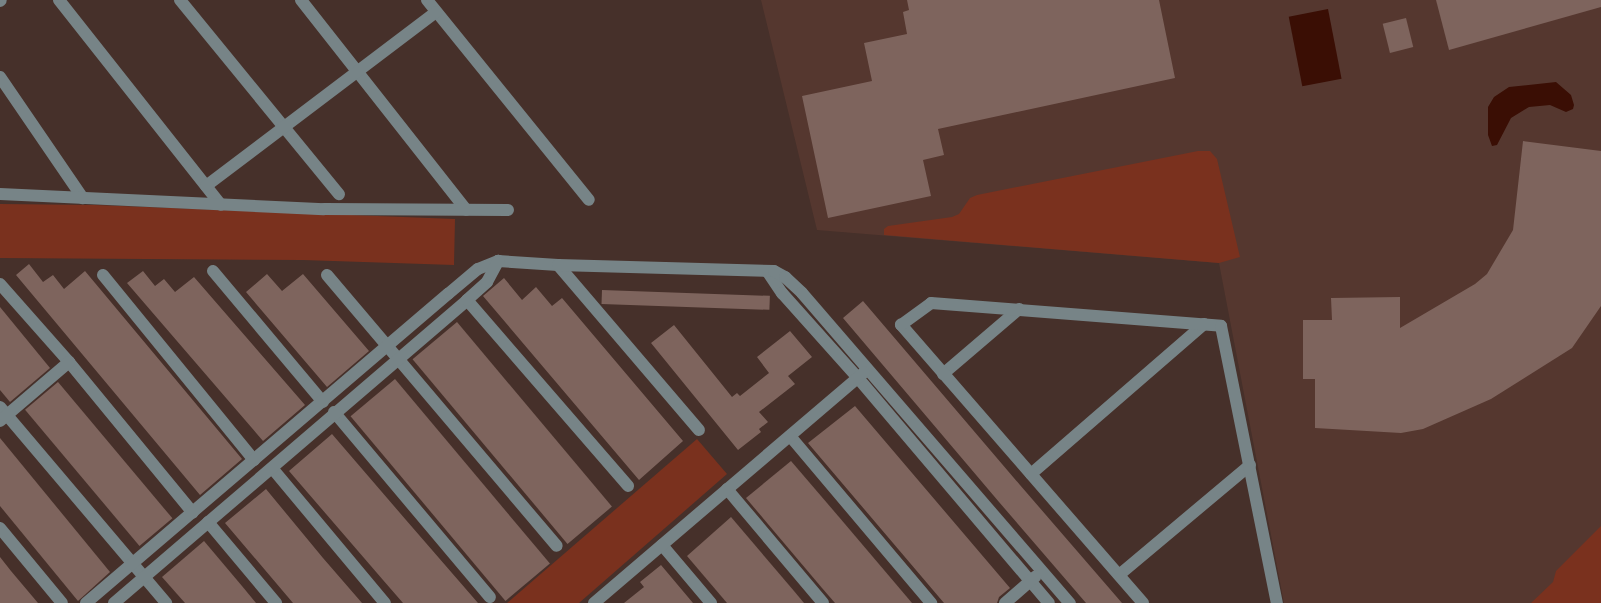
<!DOCTYPE html>
<style>
body{margin:0}
#map{position:relative;width:1601px;height:603px;overflow:hidden;background:#46302a;font-family:"Source Sans 3",sans-serif}
div>[style]{position:absolute}
[style*='--x']{left:calc(var(--x)*1px);top:calc(var(--y)*1px);width:calc(var(--w)*1px);rotate:calc(var(--a)*1deg)}
.built>*{inset:0;background:#55372f}
.green>*{inset:0;background:#7a311e}
.water>*{inset:0;background:#3a0e04;transform-origin:0 0}
.building>*{inset:0;background:#7e645d;transform-origin:0 0}
.minor>*{height:12px;margin:-6px;padding:0 6px;transform-origin:6px;border-radius:6px;background:#778487}
span{translate:-50% -50%;white-space:nowrap;text-align:center;line-height:1.15;-webkit-text-stroke:5px #251b18;paint-order:stroke}
</style>
<div id="map">
<div class="built">
<div style="clip-path:polygon(761px 0,1601px 0,1601px 603px,1284px 603px,1219px 263px,817px 230px)"></div>
</div>
<div class="green">
<div style="clip-path:polygon(1198px 151px,1210px 151px,1217px 159px,1240px 257px,1219px 263px,884px 235px,884px 229px,888px 226px,952px 217px,959px 214px,970px 198px,977px 195px)"></div>
<div style="clip-path:polygon(0 204px,94px 205px,455px 219px,454px 265px,303px 260px,0 258px)"></div>
<div style="clip-path:polygon(697px 439px,727px 474px,579px 603px,507px 603px)"></div>
<div style="clip-path:polygon(1601px 526px,1601px 603px,1531px 603px,1553px 582px,1556px 571px)"></div>
</div>
<div class="water">
<div style="left:1328px;top:9px;width:71px;height:40px;rotate:79deg"></div>
<div style="clip-path:polygon(1556px 82px,1571px 95px,1574px 105px,1573px 109px,1566px 112px,1550px 105px,1529px 107px,1511px 118px,1497px 145px,1492px 146px,1488px 135px,1488px 107px,1494px 97px,1509px 87px)"></div>
</div>
<div class="building">
<div style="clip-path:polygon(907px 0,1159px 0,1175px 78px,938px 129px,944px 155px,923px 160px,931px 196px,828px 218px,802px 96px,872px 81px,864px 43px,907px 34px,903px 12px,909px 10px)"></div>
<div style="clip-path:polygon(1436px 0,1601px 0,1601px 7px,1449px 50px)"></div>
<div style="left:1406px;top:18px;width:30px;height:24px;rotate:76deg"></div>
<div style="clip-path:polygon(1523px 141px,1601px 151px,1601px 306px,1572px 348px,1491px 399px,1423px 429px,1401px 433px,1315px 428px,1315px 379px,1303px 379px,1303px 320px,1332px 320px,1331px 298px,1400px 297px,1400px 328px,1475px 284px,1487px 274px,1513px 230px)"></div>
<div style="clip-path:polygon(29px 264px,43px 282px,53px 275px,64px 289px,85px 271px,242px 459px,200px 495px,16px 275px)"></div>
<div style="clip-path:polygon(143px 271px,155px 286px,164px 279px,175px 292px,194px 277px,305px 405px,263px 441px,127px 283px)"></div>
<div style="clip-path:polygon(267px 274px,282px 291px,303px 274px,369px 351px,327px 387px,246px 292px)"></div>
<div style="clip-path:polygon(504px 278px,522px 300px,536px 287px,552px 306px,562px 298px,683px 441px,639px 480px,483px 296px)"></div>
<div style="left:602px;top:290px;width:168px;height:14px;rotate:2deg"></div>
<div style="clip-path:polygon(863px 301px,1020px 485px,1122px 603px,1086px 603px,999px 502px,843px 318px)"></div>
<div style="clip-path:polygon(0 307px,50px 368px,10px 402px,0 390px)"></div>
<div style="left:457px;top:322px;width:241px;height:58px;rotate:50deg"></div>
<div style="clip-path:polygon(674px 325px,732px 397px,737px 393px,740px 396px,769px 373px,757px 357px,790px 331px,812px 357px,788px 376px,795px 384px,759px 412px,768px 422px,759px 429px,761px 432px,738px 450px,651px 343px)"></div>
<div style="left:395px;top:379px;width:241px;height:58px;rotate:50deg"></div>
<div style="left:58px;top:382px;width:178px;height:43px;rotate:50deg"></div>
<div style="clip-path:polygon(855px 406px,1010px 588px,999px 597px,997px 603px,944px 603px,808px 443px)"></div>
<div style="clip-path:polygon(332px 434px,406px 520px,478px 603px,403px 603px,383px 580px,289px 471px)"></div>
<div style="clip-path:polygon(0 438px,110px 572px,78px 601px,0 506px)"></div>
<div style="clip-path:polygon(791px 461px,839px 517px,912px 603px,835px 603px,822px 588px,746px 498px)"></div>
<div style="clip-path:polygon(266px 489px,323px 558px,362px 603px,293px 603px,225px 523px)"></div>
<div style="clip-path:polygon(731px 517px,794px 591px,804px 603px,727px 603px,687px 556px)"></div>
<div style="clip-path:polygon(204px 541px,242px 586px,256px 603px,185px 603px,162px 577px)"></div>
<div style="clip-path:polygon(0 557px,11px 571px,38px 603px,0 603px)"></div>
<div style="clip-path:polygon(661px 565px,693px 603px,624px 603px,644px 587px,640px 582px)"></div>
</div>
<div class="minor">
<div style="--x:59;--y:0;--w:261;--a:51.7"></div>
<div style="--x:180;--y:0;--w:251;--a:50.7"></div>
<div style="--x:301;--y:0;--w:267;--a:51.8"></div>
<div style="--x:427;--y:0;--w:257;--a:51"></div>
<div style="--x:0;--y:1;--w:1;--a:-45"></div>
<div style="--x:0;--y:77;--w:147;--a:55.6"></div>
<div style="--x:206;--y:186;--w:288;--a:-37.1"></div>
<div style="--x:0;--y:194;--w:324;--a:2.7"></div>
<div style="--x:324;--y:209;--w:184;--a:0.3"></div>
<div style="--x:558;--y:265;--w:217;--a:49.5"></div>
<div style="--x:213;--y:271;--w:171;--a:50"></div>
<div style="--x:767;--y:271;--w:27;--a:56"></div>
<div style="--x:782;--y:293;--w:114;--a:48.2"></div>
<div style="--x:858;--y:378;--w:295;--a:49.7"></div>
<div style="--x:103;--y:275;--w:239;--a:50.8"></div>
<div style="--x:327;--y:275;--w:355;--a:49.7"></div>
<div style="--x:0;--y:284;--w:104;--a:48.5"></div>
<div style="--x:69;--y:362;--w:195;--a:50.6"></div>
<div style="--x:467;--y:300;--w:246;--a:49.1"></div>
<div style="--x:943;--y:374;--w:100;--a:-40.5"></div>
<div style="--x:0;--y:407;--w:257;--a:49.7"></div>
<div style="--x:334;--y:412;--w:242;--a:49.9"></div>
<div style="--x:0;--y:421;--w:91;--a:-40.5"></div>
<div style="--x:790;--y:436;--w:219;--a:49.8"></div>
<div style="--x:272;--y:468;--w:176;--a:50.1"></div>
<div style="--x:1031;--y:474;--w:229;--a:-40.9"></div>
<div style="--x:727;--y:489;--w:149;--a:49.9"></div>
<div style="--x:208;--y:522;--w:106;--a:50"></div>
<div style="--x:0;--y:528;--w:97;--a:50.4"></div>
<div style="--x:662;--y:545;--w:76;--a:49.8"></div>
<div style="--x:1119;--y:575;--w:171;--a:-40"></div>
<div style="--x:86;--y:603;--w:476;--a:-40.5"></div>
<div style="--x:448;--y:294;--w:39;--a:-40"></div>
<div style="--x:478;--y:269;--w:22;--a:-22"></div>
<div style="--x:498;--y:261;--w:60;--a:3.8"></div>
<div style="--x:558;--y:265;--w:216;--a:1.6"></div>
<div style="--x:774;--y:271;--w:13;--a:29"></div>
<div style="--x:785;--y:277;--w:23;--a:43"></div>
<div style="--x:802;--y:293;--w:410;--a:49.2"></div>
<div style="--x:114;--y:603;--w:465;--a:-40.6"></div>
<div style="--x:467;--y:300;--w:27;--a:-42"></div>
<div style="--x:487;--y:282;--w:24;--a:-62"></div>
<div style="--x:594;--y:603;--w:355;--a:-40.5"></div>
<div style="--x:1005;--y:603;--w:40;--a:-41"></div>
<div style="--x:1143;--y:603;--w:369;--a:-131"></div>
<div style="--x:901;--y:325;--w:37;--a:-36"></div>
<div style="--x:931;--y:303;--w:291;--a:4.5"></div>
<div style="--x:1221;--y:326;--w:283;--a:78.6"></div>
</div>
</div>
